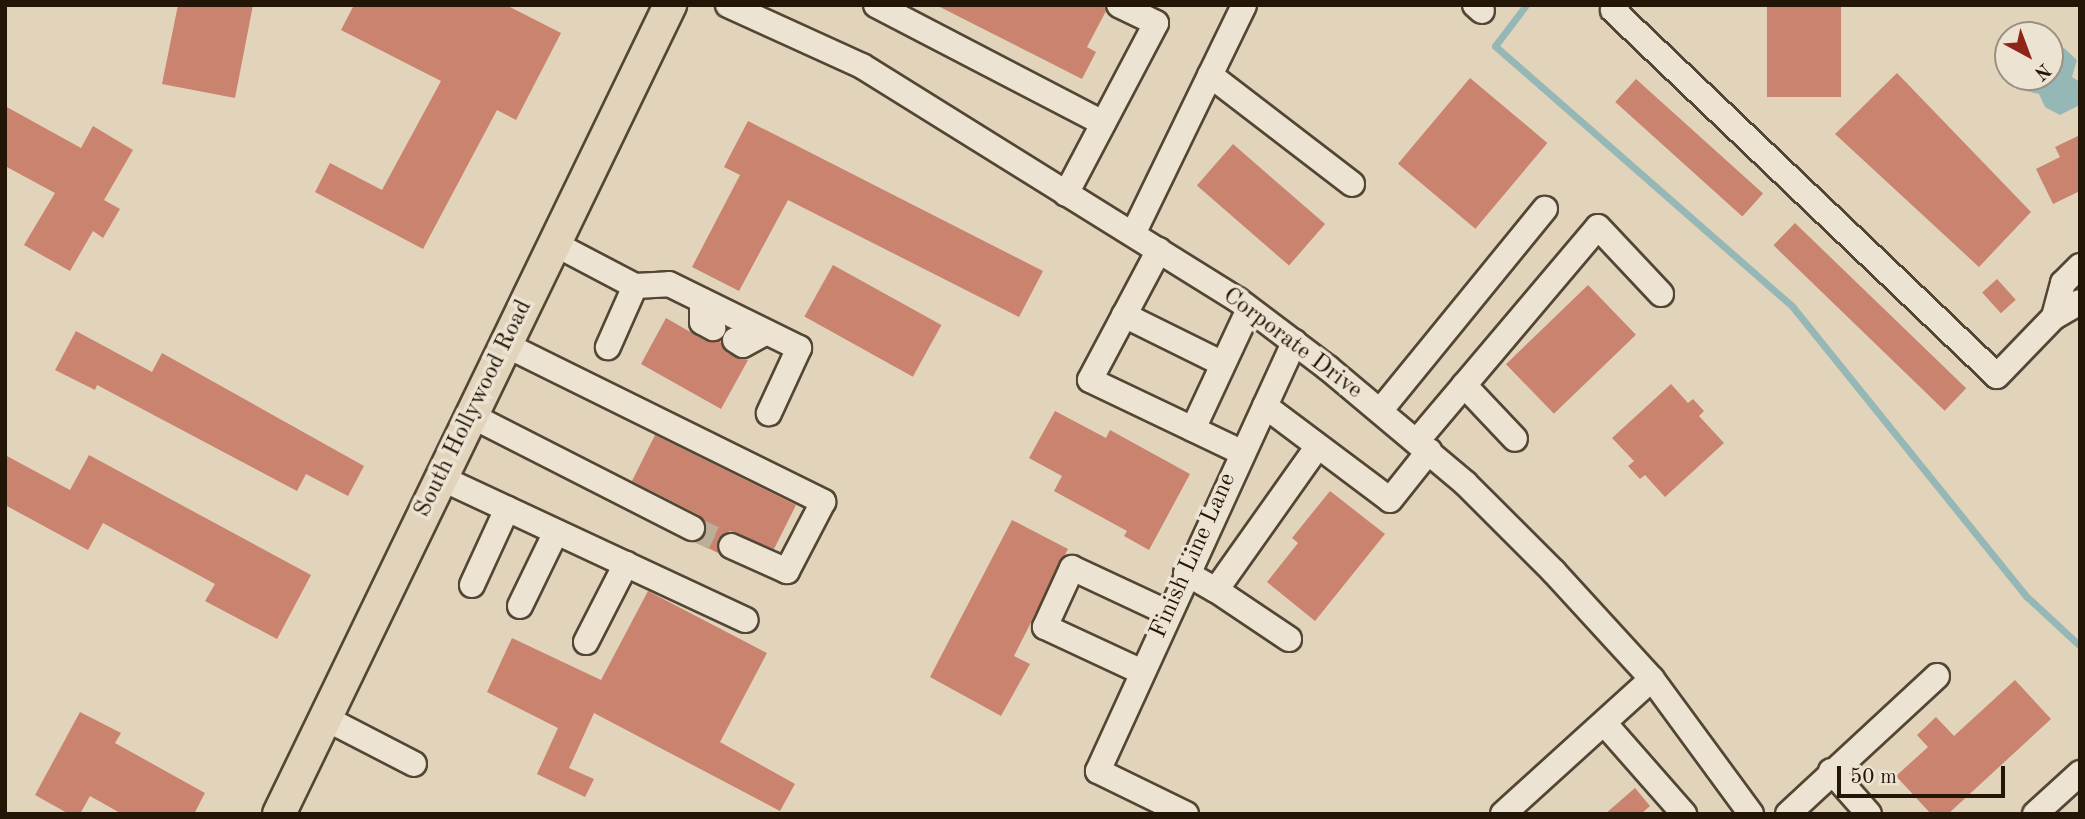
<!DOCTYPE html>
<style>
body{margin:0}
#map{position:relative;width:2085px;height:819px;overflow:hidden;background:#e2d4bb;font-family:"Old Standard TT",serif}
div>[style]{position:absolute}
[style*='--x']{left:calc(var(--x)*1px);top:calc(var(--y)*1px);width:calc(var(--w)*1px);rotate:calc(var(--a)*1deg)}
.water>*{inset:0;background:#95b7b6}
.stream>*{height:7px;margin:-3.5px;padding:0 3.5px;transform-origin:3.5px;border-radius:3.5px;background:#95b7b6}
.building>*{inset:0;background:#c9836e;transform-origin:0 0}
.minor-tunnel>*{height:24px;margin-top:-12px;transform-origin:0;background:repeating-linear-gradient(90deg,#bcae97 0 24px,transparent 0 36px)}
.roads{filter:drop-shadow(2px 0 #534634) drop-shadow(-2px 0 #534634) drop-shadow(0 2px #534634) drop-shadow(0 -2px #534634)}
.minor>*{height:24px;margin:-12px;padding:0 12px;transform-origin:12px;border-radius:12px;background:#ece3d3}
.major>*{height:32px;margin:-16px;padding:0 16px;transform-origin:16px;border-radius:16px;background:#e2d4bb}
span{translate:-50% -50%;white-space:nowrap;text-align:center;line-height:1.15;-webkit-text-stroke:7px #ece3d3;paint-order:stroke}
.street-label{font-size:24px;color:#231607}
.frame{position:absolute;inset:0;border:7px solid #231607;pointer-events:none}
.north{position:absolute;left:1994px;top:21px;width:70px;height:70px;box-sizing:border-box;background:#ece3d3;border:2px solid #9c9181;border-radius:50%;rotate:139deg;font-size:19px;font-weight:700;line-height:28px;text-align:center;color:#231607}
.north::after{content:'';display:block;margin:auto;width:24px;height:32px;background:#8f2418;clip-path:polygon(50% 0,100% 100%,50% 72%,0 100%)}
.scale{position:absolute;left:1837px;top:766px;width:168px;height:32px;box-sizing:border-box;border:4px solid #231607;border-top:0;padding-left:9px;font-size:21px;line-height:24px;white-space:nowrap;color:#231607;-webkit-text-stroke:5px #ece3d3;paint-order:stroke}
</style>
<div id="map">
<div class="water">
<div style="clip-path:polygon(2064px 48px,2077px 60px,2072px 77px,2080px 82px,2080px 105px,2060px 115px,2045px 107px,2039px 94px,2017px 89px,2012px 80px,2050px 77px,2050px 50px)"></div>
</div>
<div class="stream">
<div style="--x:1526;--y:5;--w:51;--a:127.1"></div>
<div style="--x:1495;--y:46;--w:395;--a:41.2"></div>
<div style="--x:1792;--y:306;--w:373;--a:51.1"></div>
<div style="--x:2026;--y:596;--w:74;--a:42.8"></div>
</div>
<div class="building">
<div style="clip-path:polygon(178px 5px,253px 5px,235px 98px,162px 84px)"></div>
<div style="clip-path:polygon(354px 5px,506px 5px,561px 33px,516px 120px,497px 110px,423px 249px,315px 192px,330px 163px,382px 190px,441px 81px,341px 30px)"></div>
<div style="clip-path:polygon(936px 5px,1104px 5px,1106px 11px,1087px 47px,1096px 52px,1082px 79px)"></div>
<div style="left:1767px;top:5px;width:74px;height:92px"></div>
<div style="clip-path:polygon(1897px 73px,2031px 212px,1979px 267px,1835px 134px)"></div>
<div style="left:1470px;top:78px;width:101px;height:112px;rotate:40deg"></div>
<div style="left:1636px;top:79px;width:171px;height:31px;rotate:42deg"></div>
<div style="clip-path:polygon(5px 106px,81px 148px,93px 126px,133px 150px,104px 200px,120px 209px,103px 238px,93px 231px,70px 271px,24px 245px,55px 193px,5px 166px)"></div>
<div style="clip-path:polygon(748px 121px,1043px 271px,1019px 317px,788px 200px,739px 291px,692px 267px,740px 175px,724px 167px)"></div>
<div style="clip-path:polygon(2080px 135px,2080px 191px,2053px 204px,2036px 169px,2060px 157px,2055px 147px)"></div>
<div style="left:1233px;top:144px;width:122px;height:55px;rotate:41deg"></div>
<div style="left:1795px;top:223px;width:238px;height:31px;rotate:44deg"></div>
<div style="left:833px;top:265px;width:124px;height:59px;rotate:29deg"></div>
<div style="left:1997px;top:279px;width:28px;height:20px;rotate:48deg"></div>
<div style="left:1588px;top:285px;width:69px;height:114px;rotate:46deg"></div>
<div style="clip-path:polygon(666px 318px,706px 341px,720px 341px,727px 353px,748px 360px,721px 409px,641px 364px)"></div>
<div style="clip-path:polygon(76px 331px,152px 372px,162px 353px,364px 466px,348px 496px,306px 474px,297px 491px,97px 385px,95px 390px,55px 370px)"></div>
<div style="clip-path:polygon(1671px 384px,1688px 403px,1693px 399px,1704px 411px,1699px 416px,1724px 443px,1665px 497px,1645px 475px,1640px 479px,1628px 466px,1634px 461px,1612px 438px)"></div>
<div style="clip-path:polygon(1055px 411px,1106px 438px,1110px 430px,1190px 474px,1149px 550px,1124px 536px,1127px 531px,1054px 491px,1062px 476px,1029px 458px)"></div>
<div style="clip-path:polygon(655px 435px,796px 505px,774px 549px,730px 531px,718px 539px,718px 553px,696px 542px,707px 528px,699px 515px,632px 481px)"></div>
<div style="clip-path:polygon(5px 455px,70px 490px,89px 455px,311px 575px,277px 639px,205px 601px,215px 584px,103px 523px,88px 550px,5px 505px)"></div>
<div style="clip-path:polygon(1330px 491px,1385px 534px,1315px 621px,1267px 582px,1298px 543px,1292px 538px)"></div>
<div style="clip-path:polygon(1012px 520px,1068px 549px,1014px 656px,1030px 664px,1001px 716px,930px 677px)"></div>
<div style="clip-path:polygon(648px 591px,767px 653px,720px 742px,795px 784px,780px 811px,594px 713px,569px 768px,594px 779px,585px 797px,537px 774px,558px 728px,487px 692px,512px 638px,601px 680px)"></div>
<div style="clip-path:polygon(2015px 680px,2051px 719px,1948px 814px,1931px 814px,1896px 776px,1928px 747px,1917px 735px,1936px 717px,1954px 736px)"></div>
<div style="clip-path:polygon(80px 712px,121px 733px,115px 743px,205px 793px,194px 814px,122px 814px,90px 796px,80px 814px,69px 814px,35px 795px)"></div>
<div style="clip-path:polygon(1635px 788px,1650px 806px,1641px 814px,1605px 814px)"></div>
</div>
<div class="minor-tunnel">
<div style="--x:692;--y:528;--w:43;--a:24.8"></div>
</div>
<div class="roads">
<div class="minor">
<div style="--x:728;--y:5;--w:147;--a:24.5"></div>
<div style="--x:862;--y:66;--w:443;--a:31.9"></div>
<div style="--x:1238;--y:300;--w:113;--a:37.1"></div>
<div style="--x:1328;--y:368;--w:179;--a:40"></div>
<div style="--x:1465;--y:483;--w:126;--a:45"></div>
<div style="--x:1554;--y:572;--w:145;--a:47.5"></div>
<div style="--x:1652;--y:679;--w:167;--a:53.7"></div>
<div style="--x:876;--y:5;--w:256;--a:27.5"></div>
<div style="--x:1475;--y:5;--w:9;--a:41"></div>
<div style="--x:1617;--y:5;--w:6;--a:129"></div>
<div style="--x:1613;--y:10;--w:530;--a:43.63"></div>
<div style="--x:1997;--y:376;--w:82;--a:-46"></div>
<div style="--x:1210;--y:75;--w:179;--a:37.5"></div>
<div style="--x:1066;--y:194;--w:193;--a:-62.2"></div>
<div style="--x:1156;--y:23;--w:41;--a:-154.1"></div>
<div style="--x:1133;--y:234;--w:254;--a:-64.1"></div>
<div style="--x:555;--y:244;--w:90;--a:27.7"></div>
<div style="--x:635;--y:286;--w:67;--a:113.9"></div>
<div style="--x:1159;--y:250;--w:147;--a:118"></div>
<div style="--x:1090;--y:380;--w:167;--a:25.5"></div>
<div style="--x:2080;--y:266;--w:24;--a:135"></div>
<div style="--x:2063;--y:283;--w:35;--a:105"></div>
<div style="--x:2054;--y:317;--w:30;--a:-30"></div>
<div style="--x:635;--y:286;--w:34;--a:-3"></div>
<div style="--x:669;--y:284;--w:145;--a:26.2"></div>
<div style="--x:799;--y:348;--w:72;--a:114.8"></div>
<div style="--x:702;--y:301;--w:21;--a:90"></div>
<div style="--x:702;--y:322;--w:13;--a:29"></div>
<div style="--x:1124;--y:315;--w:110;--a:26.3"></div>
<div style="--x:735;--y:340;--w:9;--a:32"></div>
<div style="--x:743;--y:345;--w:26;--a:-29"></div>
<div style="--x:506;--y:345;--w:354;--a:26.3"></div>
<div style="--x:823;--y:502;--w:78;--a:117.6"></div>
<div style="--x:787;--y:571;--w:61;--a:-155.9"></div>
<div style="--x:1464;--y:385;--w:74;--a:46.6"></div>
<div style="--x:1265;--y:406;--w:156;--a:36.9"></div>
<div style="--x:1390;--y:500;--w:63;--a:-51.5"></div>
<div style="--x:1380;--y:411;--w:261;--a:-50.8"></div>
<div style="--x:472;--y:416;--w:247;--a:27"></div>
<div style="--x:1193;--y:429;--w:132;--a:-65"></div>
<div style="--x:1417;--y:441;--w:280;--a:-49.8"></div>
<div style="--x:1598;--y:227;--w:92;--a:46.8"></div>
<div style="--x:441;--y:478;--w:336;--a:25"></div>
<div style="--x:1186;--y:573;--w:34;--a:30"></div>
<div style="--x:1216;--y:590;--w:176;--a:-54.7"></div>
<div style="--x:472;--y:585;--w:84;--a:-65.3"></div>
<div style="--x:1216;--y:590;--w:88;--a:33.9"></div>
<div style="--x:520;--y:606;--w:82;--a:-64.1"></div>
<div style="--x:586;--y:642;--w:88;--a:-62.9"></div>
<div style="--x:1142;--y:672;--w:107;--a:-155.1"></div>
<div style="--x:1045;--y:627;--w:65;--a:-65.4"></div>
<div style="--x:1072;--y:568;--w:106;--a:25.1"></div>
<div style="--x:325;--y:718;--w:100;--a:27.3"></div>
<div style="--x:1605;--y:724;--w:120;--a:48.7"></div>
<div style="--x:1831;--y:771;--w:57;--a:48.5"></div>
<div style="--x:1186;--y:814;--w:98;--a:-154"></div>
<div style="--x:1098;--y:771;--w:472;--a:-65.4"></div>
<div style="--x:1503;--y:814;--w:201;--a:-42.2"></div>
<div style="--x:1788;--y:814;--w:203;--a:-42.8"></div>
<div style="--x:2035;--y:814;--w:61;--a:-42.3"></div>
</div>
<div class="major">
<div style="--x:279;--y:814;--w:899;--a:-64.2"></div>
</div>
</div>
<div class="street-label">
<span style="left:1292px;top:344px;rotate:37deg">Corporate Drive</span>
<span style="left:474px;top:409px;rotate:-64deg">South Hollywood Road</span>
<span style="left:1194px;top:556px;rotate:-66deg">Finish Line Lane</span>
</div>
<div class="frame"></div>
<div class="north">N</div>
<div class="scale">50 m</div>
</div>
